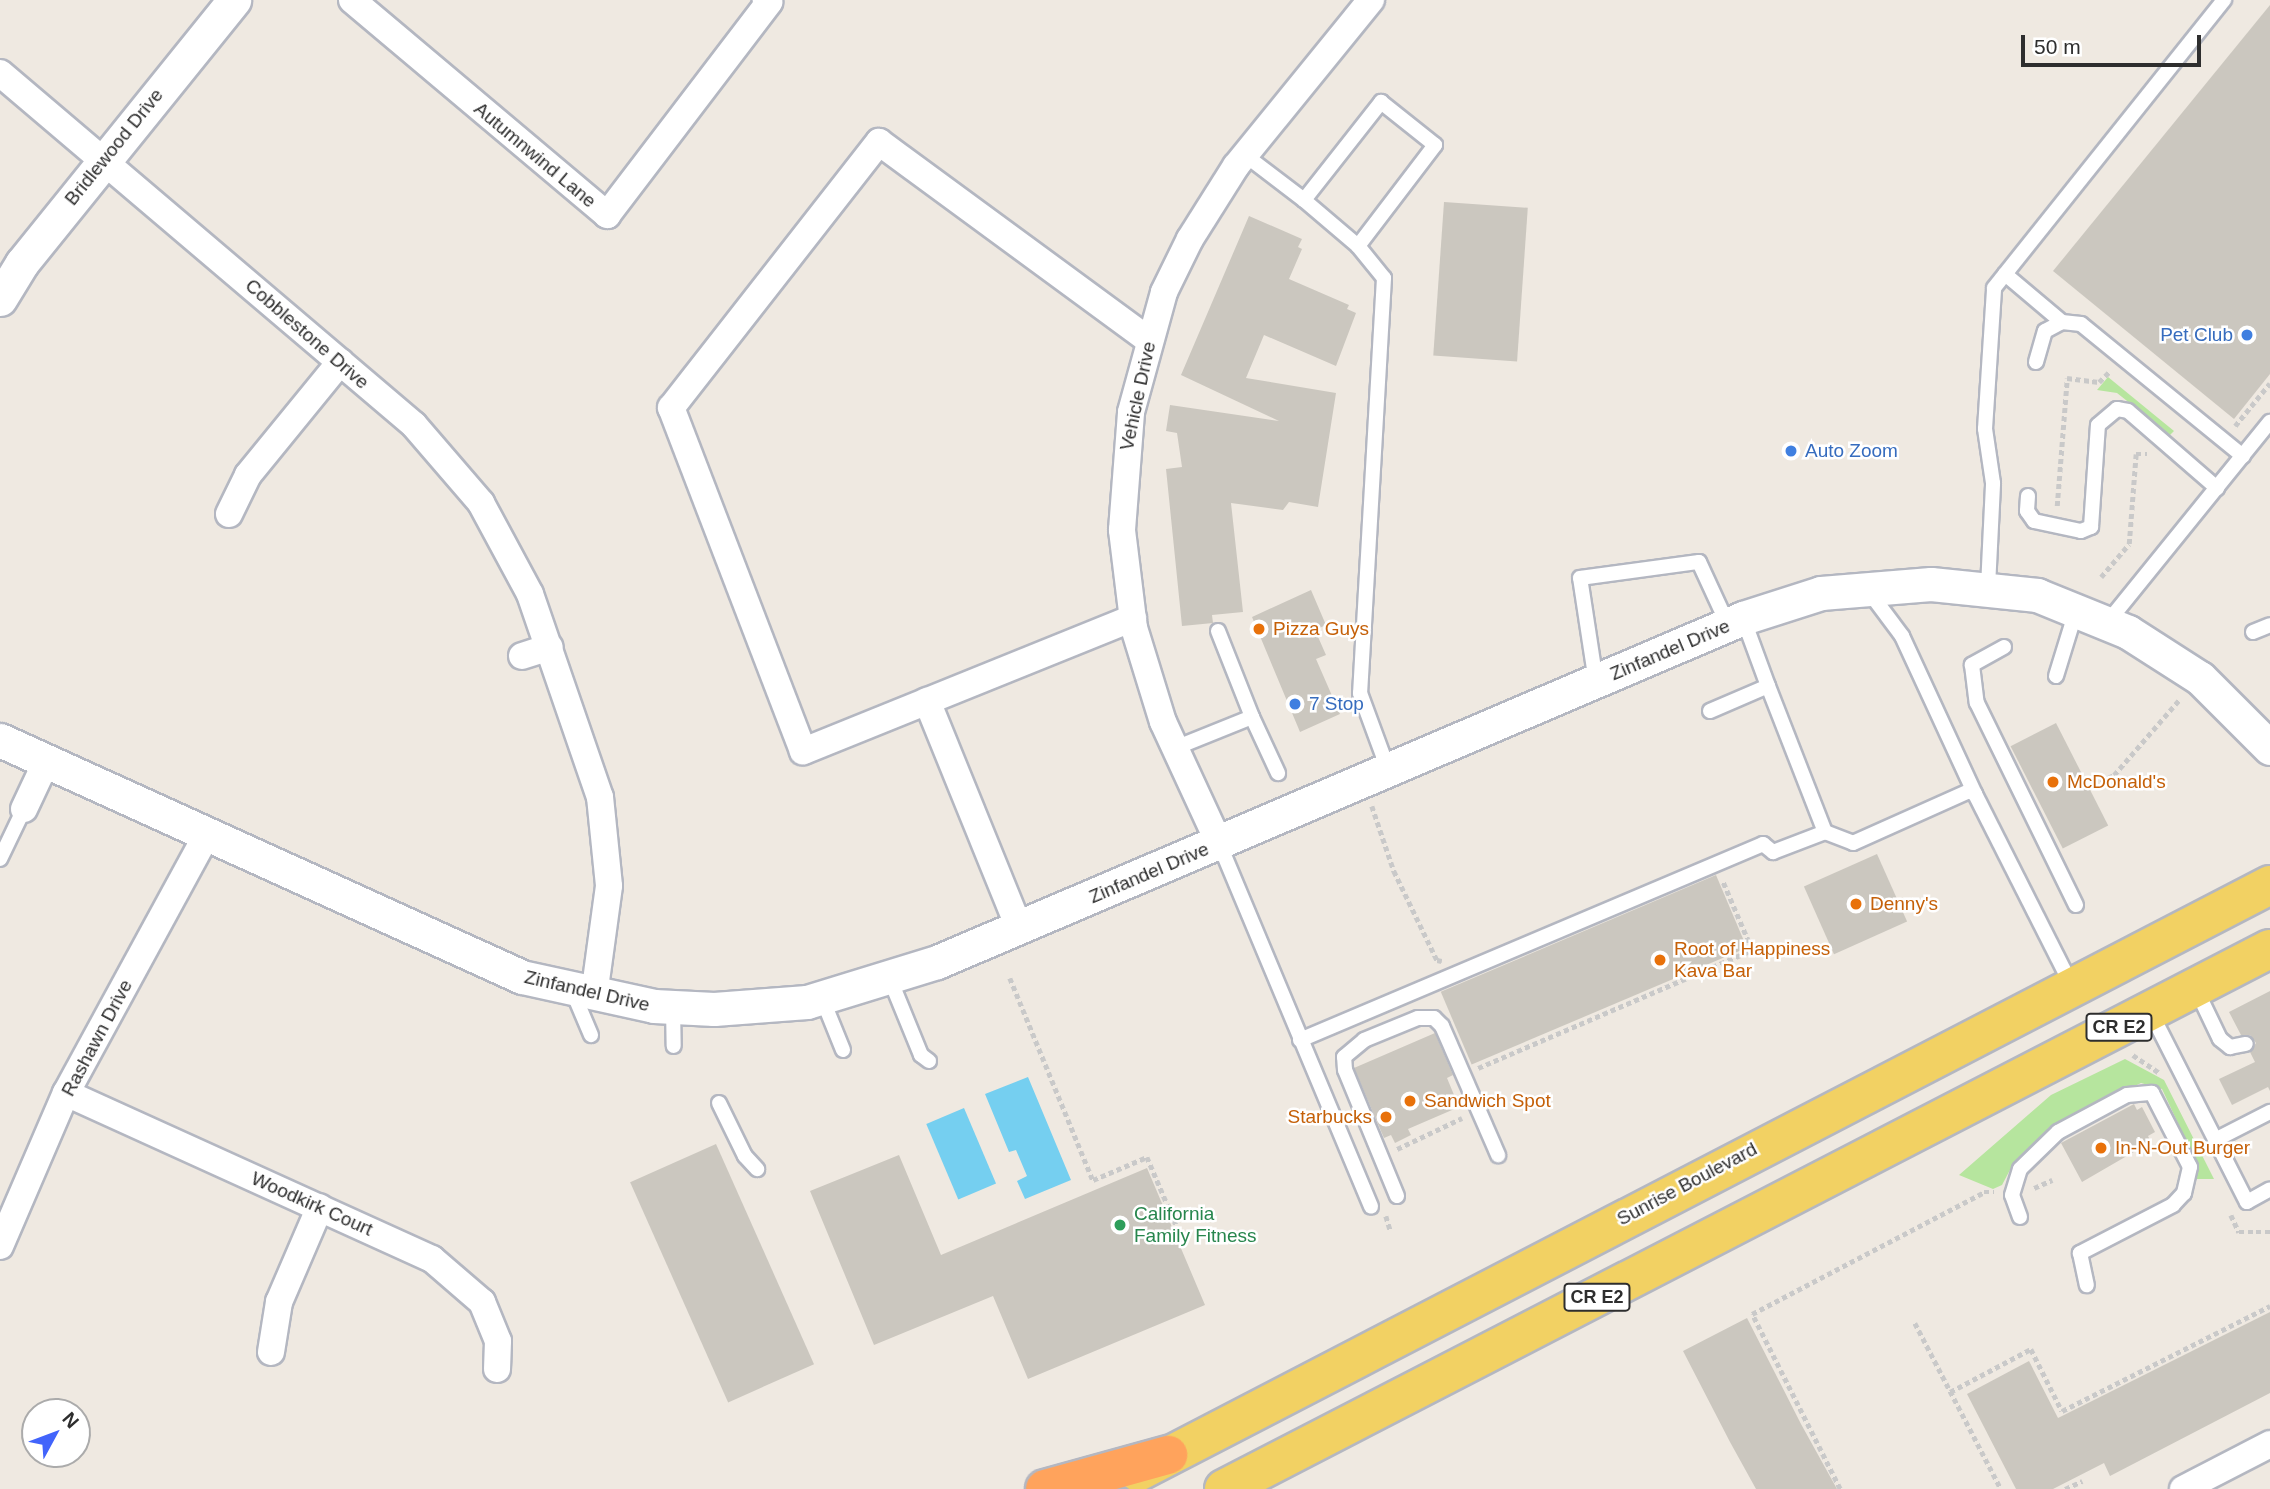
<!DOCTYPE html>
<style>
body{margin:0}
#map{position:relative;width:2270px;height:1489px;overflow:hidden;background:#efe9e1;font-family:Arial,sans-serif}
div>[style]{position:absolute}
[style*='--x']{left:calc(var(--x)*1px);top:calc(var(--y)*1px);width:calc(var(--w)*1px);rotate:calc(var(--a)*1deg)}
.green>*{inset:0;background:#b6e59e}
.water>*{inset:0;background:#75cff0;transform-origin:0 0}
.building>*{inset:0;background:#cbc7bf;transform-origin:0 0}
.path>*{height:4.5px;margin-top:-2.25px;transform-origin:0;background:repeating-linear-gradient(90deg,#c9c9c9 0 5px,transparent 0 8.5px)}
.roads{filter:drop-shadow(2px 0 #b4b7c1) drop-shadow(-2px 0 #b4b7c1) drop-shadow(0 2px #b4b7c1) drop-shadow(0 -2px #b4b7c1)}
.service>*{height:14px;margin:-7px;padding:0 7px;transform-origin:7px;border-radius:7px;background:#fff}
.minor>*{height:26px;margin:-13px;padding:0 13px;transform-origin:13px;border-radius:13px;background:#fff}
.tertiary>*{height:33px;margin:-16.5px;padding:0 16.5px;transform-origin:16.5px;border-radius:16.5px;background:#fff}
.primary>*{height:38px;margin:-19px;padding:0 19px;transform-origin:19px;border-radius:19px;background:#f2d163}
.motorway>*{height:38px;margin:-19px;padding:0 19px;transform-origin:19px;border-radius:19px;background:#ffa35c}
.dots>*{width:19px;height:19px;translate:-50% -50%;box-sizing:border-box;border:4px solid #fff;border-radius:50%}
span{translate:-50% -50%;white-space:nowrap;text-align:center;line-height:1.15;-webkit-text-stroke:5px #fff;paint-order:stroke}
.shield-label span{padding:2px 5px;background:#fff;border:2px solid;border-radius:5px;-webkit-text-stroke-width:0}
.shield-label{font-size:18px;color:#2e2e2e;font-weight:700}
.street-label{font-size:19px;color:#2e2e2e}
.shop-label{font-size:19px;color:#366cbe}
.right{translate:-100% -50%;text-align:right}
.left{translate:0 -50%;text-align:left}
.food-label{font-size:19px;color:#c56008}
.leisure-label{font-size:19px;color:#27864d}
.north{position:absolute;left:21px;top:1398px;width:70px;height:70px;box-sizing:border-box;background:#fff;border:2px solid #ababab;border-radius:50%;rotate:49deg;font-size:19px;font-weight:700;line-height:28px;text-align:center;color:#2e2e2e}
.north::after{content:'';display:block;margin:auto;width:24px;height:32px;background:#4264fb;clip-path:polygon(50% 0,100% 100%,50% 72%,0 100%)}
.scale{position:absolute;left:2021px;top:35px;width:180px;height:32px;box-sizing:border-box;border:4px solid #2e2e2e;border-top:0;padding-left:9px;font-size:21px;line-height:24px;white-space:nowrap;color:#2e2e2e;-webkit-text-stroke:5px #fff;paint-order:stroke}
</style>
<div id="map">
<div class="green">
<div style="clip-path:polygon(2108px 377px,2174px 431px,2170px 435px,2117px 393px,2097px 390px)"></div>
<div style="clip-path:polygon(2125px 1059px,2164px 1080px,2214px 1179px,2193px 1179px,2197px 1164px,2162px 1089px,2141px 1083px,2054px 1126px,2011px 1168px,2002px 1185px,1993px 1189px,1959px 1175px,2051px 1095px)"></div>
</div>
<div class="water">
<div style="clip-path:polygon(1028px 1077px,1071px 1180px,1025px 1199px,1017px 1181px,1027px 1176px,1016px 1150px,1009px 1152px,985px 1094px)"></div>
<div style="left:964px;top:1108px;width:82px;height:41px;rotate:67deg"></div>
</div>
<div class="building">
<div style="clip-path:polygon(2270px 5px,2270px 374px,2234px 419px,2053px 271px)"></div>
<div style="left:1444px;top:202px;width:84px;height:154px;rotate:4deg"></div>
<div style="clip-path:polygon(1249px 216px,1302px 239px,1298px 247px,1302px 249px,1289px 279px,1349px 305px,1347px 309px,1356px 313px,1336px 366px,1264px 335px,1246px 378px,1336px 393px,1318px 507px,1289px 502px,1283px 510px,1231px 503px,1243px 612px,1212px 615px,1213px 623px,1182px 626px,1166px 469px,1182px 467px,1177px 433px,1166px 431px,1170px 405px,1279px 421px,1181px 375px)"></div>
<div style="clip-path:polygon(1311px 590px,1326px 625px,1315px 630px,1326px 655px,1316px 659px,1340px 714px,1300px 732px,1252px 617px)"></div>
<div style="left:2056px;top:723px;width:115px;height:51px;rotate:63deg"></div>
<div style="left:1877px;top:854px;width:74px;height:80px;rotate:66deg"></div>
<div style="left:1716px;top:875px;width:79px;height:299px;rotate:67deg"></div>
<div style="clip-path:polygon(2270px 991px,2270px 1091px,2268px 1087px,2232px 1105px,2219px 1079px,2255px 1062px,2250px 1052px,2256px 1043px,2250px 1035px,2241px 1035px,2229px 1012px)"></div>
<div style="clip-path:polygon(1435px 1033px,1453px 1075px,1447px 1078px,1459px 1107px,1408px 1129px,1411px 1135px,1395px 1143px,1391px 1135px,1384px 1138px,1354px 1068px)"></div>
<div style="clip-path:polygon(2134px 1104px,2137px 1110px,2142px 1107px,2155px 1132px,2148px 1136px,2151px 1142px,2082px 1182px,2061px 1143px)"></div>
<div style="left:716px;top:1144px;width:241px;height:94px;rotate:66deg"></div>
<div style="clip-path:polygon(899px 1155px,941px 1255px,1147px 1168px,1205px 1305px,1028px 1379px,993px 1296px,874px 1345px,810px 1191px)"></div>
<div style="clip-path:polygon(2270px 1312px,2270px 1393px,2110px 1476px,2104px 1463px,2053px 1489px,2016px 1489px,1967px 1394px,2029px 1361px,2058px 1418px)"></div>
<div style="clip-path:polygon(1747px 1318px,1801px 1424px,1837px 1489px,1756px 1489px,1730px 1442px,1683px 1351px)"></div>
</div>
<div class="path">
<div style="--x:2235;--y:426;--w:55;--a:-50.9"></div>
<div style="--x:2057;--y:506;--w:128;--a:-85.5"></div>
<div style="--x:2067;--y:378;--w:32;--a:7"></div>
<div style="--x:2099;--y:382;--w:14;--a:-45"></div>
<div style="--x:2101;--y:577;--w:43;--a:-49.7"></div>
<div style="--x:2129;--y:544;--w:90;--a:-85.6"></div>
<div style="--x:2136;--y:454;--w:11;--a:0"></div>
<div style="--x:2093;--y:786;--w:24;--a:-28"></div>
<div style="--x:2114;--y:775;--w:99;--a:-49.1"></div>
<div style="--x:1372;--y:806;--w:69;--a:71.3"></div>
<div style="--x:1394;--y:871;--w:99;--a:64.2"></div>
<div style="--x:1437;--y:960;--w:5;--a:11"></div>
<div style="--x:1010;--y:978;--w:218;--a:67.7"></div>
<div style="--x:1093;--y:1180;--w:59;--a:-23.1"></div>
<div style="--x:1147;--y:1157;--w:91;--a:66.8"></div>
<div style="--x:1183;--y:1241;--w:4;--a:153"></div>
<div style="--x:2133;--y:1055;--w:32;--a:34"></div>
<div style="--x:1478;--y:1068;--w:298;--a:-23.3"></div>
<div style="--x:1752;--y:950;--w:76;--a:-113.2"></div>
<div style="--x:1397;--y:1149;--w:72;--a:-25.5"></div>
<div style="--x:2034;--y:1188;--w:20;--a:-24"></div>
<div style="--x:2231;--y:1215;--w:19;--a:65"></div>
<div style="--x:2239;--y:1232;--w:31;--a:0"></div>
<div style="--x:1386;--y:1216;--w:14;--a:73"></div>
<div style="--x:1915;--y:1323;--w:187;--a:62.6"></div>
<div style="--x:1950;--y:1392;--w:92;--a:-28"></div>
<div style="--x:2031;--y:1349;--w:69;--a:63.4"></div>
<div style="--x:2062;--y:1411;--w:233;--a:-26.8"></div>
<div style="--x:1840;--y:1489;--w:196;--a:-116.7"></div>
<div style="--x:1752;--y:1314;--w:262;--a:-27.7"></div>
<div style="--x:1984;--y:1192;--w:10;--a:0"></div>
<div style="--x:2065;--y:1489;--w:19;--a:-25"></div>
</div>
<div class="roads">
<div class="service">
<div style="--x:1245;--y:155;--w:74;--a:37.3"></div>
<div style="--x:1304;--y:200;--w:125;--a:-51.8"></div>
<div style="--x:1381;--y:102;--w:69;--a:38.5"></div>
<div style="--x:1435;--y:145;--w:127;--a:127.3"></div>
<div style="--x:1358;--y:246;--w:71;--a:-139.6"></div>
<div style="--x:1358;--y:246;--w:41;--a:50.9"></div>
<div style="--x:1384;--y:278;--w:416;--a:93.3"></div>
<div style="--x:1360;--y:693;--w:81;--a:69.8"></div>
<div style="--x:2005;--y:274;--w:75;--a:40.1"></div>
<div style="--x:2062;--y:322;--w:19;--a:6"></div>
<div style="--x:2081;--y:324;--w:209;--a:39.2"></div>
<div style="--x:2036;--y:362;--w:32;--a:-74"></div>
<div style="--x:2045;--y:331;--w:19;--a:-28"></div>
<div style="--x:2028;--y:496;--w:15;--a:94"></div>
<div style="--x:2027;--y:511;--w:12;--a:55"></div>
<div style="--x:2034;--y:521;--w:48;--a:12"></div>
<div style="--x:2081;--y:531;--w:11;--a:-22"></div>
<div style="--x:2091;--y:527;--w:102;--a:-86.1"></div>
<div style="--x:2098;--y:425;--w:25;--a:-40"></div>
<div style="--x:2117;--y:409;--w:11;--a:10"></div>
<div style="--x:2128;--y:411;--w:118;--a:40.9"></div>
<div style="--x:1988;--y:587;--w:104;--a:-87.2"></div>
<div style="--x:1993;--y:483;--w:55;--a:-98.4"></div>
<div style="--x:1985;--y:429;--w:141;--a:-86.3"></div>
<div style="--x:1994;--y:288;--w:369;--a:-51.4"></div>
<div style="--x:1867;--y:589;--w:59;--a:53.3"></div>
<div style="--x:1902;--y:636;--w:174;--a:65.2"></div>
<div style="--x:1743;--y:618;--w:72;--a:69.8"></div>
<div style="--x:2107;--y:623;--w:259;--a:-51"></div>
<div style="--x:1218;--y:631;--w:92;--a:68.4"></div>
<div style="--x:2253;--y:632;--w:18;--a:-22"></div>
<div style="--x:2004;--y:647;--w:37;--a:151"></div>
<div style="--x:1972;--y:665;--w:38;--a:83"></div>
<div style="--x:1977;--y:703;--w:225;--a:63.9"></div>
<div style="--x:2056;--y:676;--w:68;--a:-72.9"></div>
<div style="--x:1596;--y:682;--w:105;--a:-98.7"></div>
<div style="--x:1580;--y:578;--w:120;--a:-7.7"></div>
<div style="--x:1699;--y:562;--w:69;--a:65.3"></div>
<div style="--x:1710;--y:711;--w:63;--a:-23.3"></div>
<div style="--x:1768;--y:686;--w:157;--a:68.7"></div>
<div style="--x:1175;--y:748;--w:83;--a:-21.9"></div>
<div style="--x:1252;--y:717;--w:62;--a:65.1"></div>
<div style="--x:1219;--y:843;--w:394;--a:67.3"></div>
<div style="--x:0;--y:859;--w:55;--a:-64.4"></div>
<div style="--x:890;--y:979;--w:82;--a:67.8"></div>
<div style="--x:921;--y:1055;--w:10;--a:37"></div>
<div style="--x:2196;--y:989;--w:55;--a:64.4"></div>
<div style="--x:2220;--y:1039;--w:13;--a:39"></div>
<div style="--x:2230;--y:1047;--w:16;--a:-11"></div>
<div style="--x:572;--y:990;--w:49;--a:67.1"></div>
<div style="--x:822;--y:998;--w:56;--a:68"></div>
<div style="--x:673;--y:1007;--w:39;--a:89"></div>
<div style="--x:2151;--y:1013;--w:212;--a:63.1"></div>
<div style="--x:2247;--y:1202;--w:26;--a:-29"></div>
<div style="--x:1300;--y:1040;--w:503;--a:-22.94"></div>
<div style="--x:1763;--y:844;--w:13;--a:39"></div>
<div style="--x:1773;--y:852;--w:56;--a:-21"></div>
<div style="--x:1825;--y:832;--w:30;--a:21"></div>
<div style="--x:1853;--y:843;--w:127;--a:-24.1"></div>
<div style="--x:1969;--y:791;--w:7;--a:27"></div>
<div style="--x:1975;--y:794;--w:215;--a:63.2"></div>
<div style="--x:719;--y:1103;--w:59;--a:63.9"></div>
<div style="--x:745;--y:1156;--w:18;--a:47"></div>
<div style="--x:2215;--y:1140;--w:62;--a:-27"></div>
<div style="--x:1397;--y:1196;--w:136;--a:-112.4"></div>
<div style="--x:1345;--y:1070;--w:13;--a:-94"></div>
<div style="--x:1344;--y:1057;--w:26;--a:-40"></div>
<div style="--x:1364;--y:1040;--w:58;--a:-22.2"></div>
<div style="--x:1418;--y:1018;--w:16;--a:0"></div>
<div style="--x:1434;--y:1018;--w:11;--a:45"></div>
<div style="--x:1442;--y:1026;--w:141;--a:66.5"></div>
<div style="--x:2020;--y:1217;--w:23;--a:-110"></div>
<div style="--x:2012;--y:1195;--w:27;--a:-73"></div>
<div style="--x:2020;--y:1169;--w:53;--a:-44.2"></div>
<div style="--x:2058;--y:1132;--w:78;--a:-28.2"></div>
<div style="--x:2127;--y:1095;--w:25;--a:-5"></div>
<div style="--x:2152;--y:1093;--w:83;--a:62.8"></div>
<div style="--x:2190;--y:1167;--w:27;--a:103"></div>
<div style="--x:2184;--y:1193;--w:16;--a:133"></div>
<div style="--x:2173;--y:1205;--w:105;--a:152.7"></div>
<div style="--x:2080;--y:1253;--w:33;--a:78"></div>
</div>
<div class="minor">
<div style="--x:352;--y:0;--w:334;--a:40.1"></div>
<div style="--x:607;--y:215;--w:268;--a:-52.7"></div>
<div style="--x:769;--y:2;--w:4;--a:-146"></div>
<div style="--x:0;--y:73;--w:543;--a:40.37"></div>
<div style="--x:414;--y:425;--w:103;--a:49.3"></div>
<div style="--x:481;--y:503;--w:103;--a:61.7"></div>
<div style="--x:530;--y:594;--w:215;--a:71"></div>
<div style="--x:600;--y:797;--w:89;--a:84.2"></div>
<div style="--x:609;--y:886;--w:111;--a:97.8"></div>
<div style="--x:229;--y:514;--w:43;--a:-64"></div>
<div style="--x:248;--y:475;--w:146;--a:-50.8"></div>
<div style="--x:1133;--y:618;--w:356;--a:158"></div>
<div style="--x:803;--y:751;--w:368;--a:-111"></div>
<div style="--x:671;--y:408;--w:338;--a:-52"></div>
<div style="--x:879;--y:142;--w:335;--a:36.3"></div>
<div style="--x:522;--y:656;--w:29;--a:-18"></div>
<div style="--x:927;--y:701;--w:245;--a:67.9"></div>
<div style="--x:24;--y:809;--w:52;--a:-64.9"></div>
<div style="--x:1219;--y:843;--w:133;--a:-114.8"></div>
<div style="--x:1163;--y:722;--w:98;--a:-107.1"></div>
<div style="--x:1134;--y:628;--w:99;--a:-97"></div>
<div style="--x:1122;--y:530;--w:118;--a:-85.6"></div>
<div style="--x:1131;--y:412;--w:124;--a:-74.6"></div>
<div style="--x:1164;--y:292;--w:59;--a:-63.9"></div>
<div style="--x:1190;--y:239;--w:86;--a:-57.8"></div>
<div style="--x:1236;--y:166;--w:214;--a:-50.9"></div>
<div style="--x:66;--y:1093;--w:402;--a:24.4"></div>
<div style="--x:432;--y:1259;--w:66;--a:40.7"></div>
<div style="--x:482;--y:1302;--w:42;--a:67.7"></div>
<div style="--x:498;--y:1341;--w:28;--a:92"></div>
<div style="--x:0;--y:1246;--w:167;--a:-66.7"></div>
<div style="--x:66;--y:1093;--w:293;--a:-61.4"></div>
<div style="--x:271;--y:1352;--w:51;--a:-80.9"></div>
<div style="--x:279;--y:1302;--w:103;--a:-66.7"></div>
<div style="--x:2183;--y:1489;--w:98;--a:-27.3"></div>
</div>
<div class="tertiary">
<div style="--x:0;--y:299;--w:42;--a:-58.6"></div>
<div style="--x:22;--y:263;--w:338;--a:-51.1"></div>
<div style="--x:0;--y:740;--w:573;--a:24.42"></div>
<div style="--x:522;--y:977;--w:135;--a:12.4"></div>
<div style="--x:654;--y:1006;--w:60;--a:2.9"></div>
<div style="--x:714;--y:1009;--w:93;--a:-4.3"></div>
<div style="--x:807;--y:1002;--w:136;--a:-17.1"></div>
<div style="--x:937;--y:962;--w:876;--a:-23.11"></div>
<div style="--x:1743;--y:618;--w:82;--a:-17.8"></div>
<div style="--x:1821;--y:593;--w:110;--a:-4.7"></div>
<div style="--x:1931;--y:584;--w:107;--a:5.9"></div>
<div style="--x:2037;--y:595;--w:98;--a:22.1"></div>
<div style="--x:2128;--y:632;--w:85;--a:32.6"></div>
<div style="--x:2200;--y:678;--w:99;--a:45"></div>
</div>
<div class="primary">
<div style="--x:1138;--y:1472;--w:1275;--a:-27.41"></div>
<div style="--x:1224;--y:1489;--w:1177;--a:-27.31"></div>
</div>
<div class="motorway">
<div style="--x:1045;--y:1489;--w:128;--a:-15.5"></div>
</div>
</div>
<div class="dots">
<div style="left:2247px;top:335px;background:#3f7fe0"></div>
<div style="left:1791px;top:451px;background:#3f7fe0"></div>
<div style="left:1259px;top:629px;background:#e8710a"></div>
<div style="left:1295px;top:704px;background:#3f7fe0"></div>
<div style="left:2053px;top:782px;background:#e8710a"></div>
<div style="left:1856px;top:904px;background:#e8710a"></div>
<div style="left:1660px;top:960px;background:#e8710a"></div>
<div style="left:1410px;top:1101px;background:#e8710a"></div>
<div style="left:1386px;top:1117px;background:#e8710a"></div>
<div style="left:2101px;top:1148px;background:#e8710a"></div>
<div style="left:1120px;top:1225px;background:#2e9e5b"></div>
</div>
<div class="shield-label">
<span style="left:2119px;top:1027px">CR E2</span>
<span style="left:1597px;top:1297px">CR E2</span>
</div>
<div class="street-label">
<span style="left:114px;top:147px;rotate:-51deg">Bridlewood Drive</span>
<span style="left:535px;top:155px;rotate:40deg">Autumnwind Lane</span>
<span style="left:307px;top:334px;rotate:41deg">Cobblestone Drive</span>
<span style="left:1138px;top:396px;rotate:-78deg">Vehicle Drive</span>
<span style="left:1670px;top:650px;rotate:-23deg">Zinfandel Drive</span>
<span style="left:1149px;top:873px;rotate:-23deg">Zinfandel Drive</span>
<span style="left:587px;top:991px;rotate:13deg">Zinfandel Drive</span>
<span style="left:97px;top:1038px;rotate:-62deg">Rashawn Drive</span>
<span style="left:1687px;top:1184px;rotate:-28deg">Sunrise Boulevard</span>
<span style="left:312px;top:1204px;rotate:24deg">Woodkirk Court</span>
</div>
<div class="shop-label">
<span class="right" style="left:2233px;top:335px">Pet Club</span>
<span class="left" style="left:1805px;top:451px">Auto Zoom</span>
<span class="left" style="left:1309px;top:704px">7 Stop</span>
</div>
<div class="food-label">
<span class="left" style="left:1273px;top:629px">Pizza Guys</span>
<span class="left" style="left:2067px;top:782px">McDonald's</span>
<span class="left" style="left:1870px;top:904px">Denny's</span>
<span class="left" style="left:1674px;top:960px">Root of Happiness<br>Kava Bar</span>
<span class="left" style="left:1424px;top:1101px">Sandwich Spot</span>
<span class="right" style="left:1372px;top:1117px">Starbucks</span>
<span class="left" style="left:2115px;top:1148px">In-N-Out Burger</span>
</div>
<div class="leisure-label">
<span class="left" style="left:1134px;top:1225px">California<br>Family Fitness</span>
</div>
<div class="north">N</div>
<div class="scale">50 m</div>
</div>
